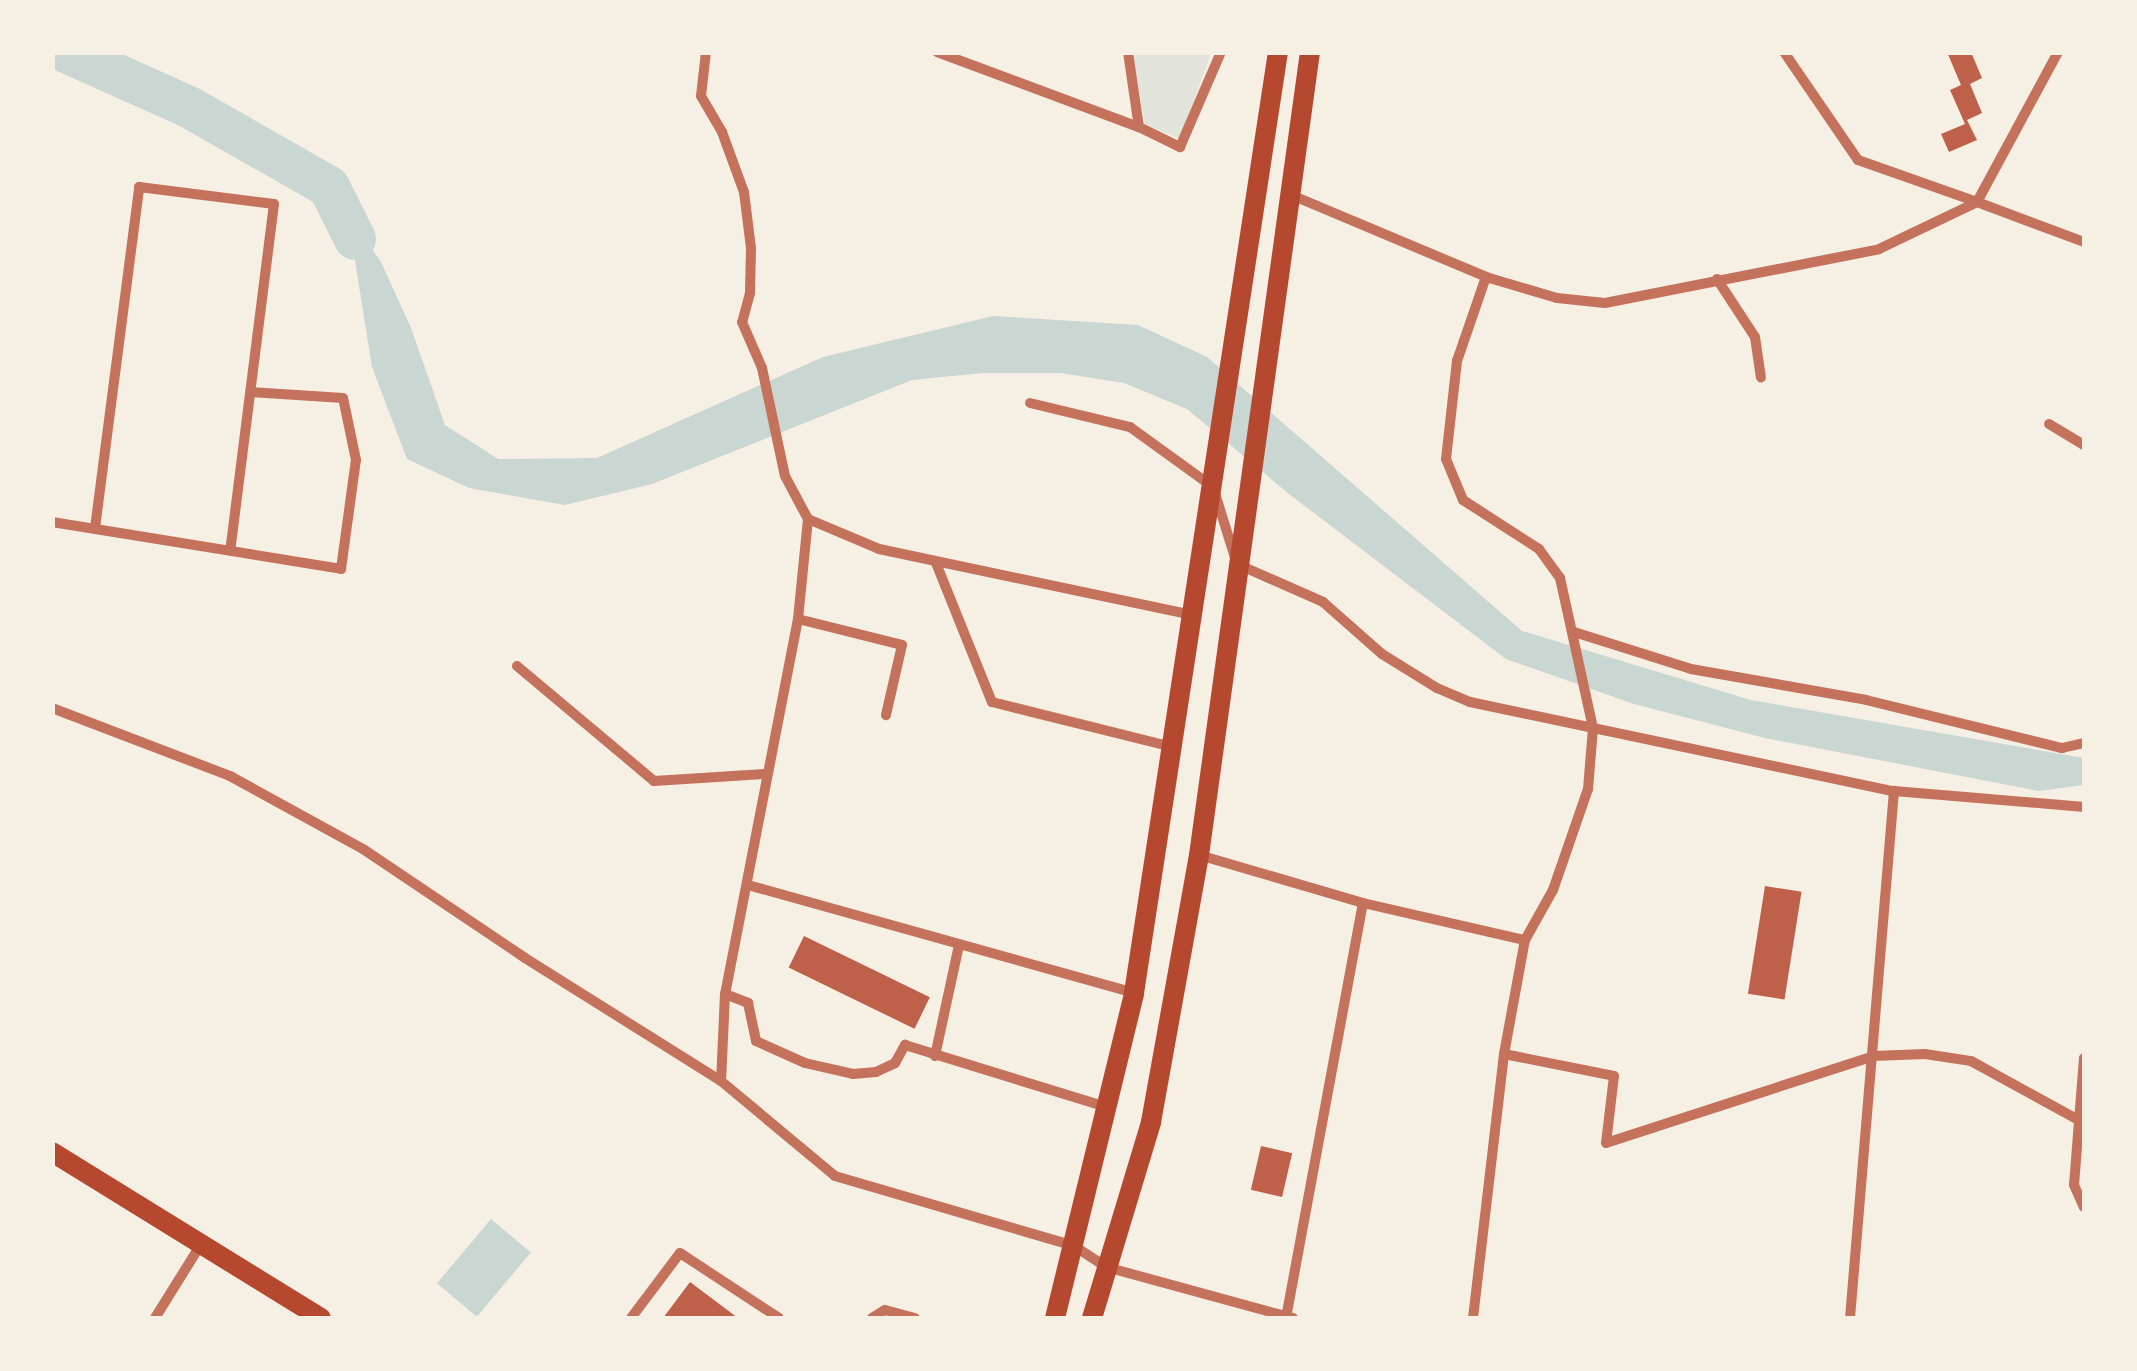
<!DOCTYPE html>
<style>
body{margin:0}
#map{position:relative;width:2137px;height:1371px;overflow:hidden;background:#f6efe4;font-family:Literata,serif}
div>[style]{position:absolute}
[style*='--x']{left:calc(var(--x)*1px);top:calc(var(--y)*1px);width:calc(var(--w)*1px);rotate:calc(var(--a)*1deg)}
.green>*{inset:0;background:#e2e4dc}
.water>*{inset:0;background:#c9d6d2;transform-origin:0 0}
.river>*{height:42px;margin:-21px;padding:0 21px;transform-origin:21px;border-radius:21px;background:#c9d6d2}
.building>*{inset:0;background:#bf614a;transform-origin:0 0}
.minor>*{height:10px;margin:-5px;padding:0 5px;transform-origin:5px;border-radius:5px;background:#c5725c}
.trunk>*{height:20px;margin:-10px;padding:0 10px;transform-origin:10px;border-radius:10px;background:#b5482f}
span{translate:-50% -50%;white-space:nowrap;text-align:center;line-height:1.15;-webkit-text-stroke:10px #f6efe4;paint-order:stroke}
.frame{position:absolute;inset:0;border:55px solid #f6efe4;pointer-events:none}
</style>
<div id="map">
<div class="green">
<div style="clip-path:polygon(1133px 53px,1211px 53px,1180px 139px,1145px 124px)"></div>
</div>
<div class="water">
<div style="clip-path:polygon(329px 187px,381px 262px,411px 328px,445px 425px,498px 459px,597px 458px,823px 357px,993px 316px,1138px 325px,1207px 357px,1522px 631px,1751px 700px,2084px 758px,2084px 785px,2039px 791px,1765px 738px,1634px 704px,1506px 659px,1289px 494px,1187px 409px,1124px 383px,1061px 373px,982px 373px,912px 380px,652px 484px,565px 505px,469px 488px,407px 459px,372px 367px,353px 248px)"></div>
<div style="left:491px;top:1219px;width:52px;height:84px;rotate:40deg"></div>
</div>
<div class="river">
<div style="--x:66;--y:52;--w:135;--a:24.1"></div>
<div style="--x:189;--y:107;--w:161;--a:29.7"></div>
<div style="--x:329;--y:187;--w:58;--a:63.4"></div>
</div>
<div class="building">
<div style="clip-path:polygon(1947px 52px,1971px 52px,1982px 78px,1970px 84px,1982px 113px,1967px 120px,1977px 140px,1949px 152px,1941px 134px,1965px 124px,1950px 90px,1961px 85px)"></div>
<div style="left:1765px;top:886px;width:37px;height:109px;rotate:9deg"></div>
<div style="left:804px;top:936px;width:140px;height:35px;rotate:26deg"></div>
<div style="left:1261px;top:1146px;width:32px;height:45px;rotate:13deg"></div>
<div style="clip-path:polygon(690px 1282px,738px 1318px,663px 1318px)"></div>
</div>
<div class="minor">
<div style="--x:706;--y:52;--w:44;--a:96.5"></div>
<div style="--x:701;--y:96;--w:42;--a:59.7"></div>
<div style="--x:722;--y:132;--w:64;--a:69.9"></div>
<div style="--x:744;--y:192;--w:56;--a:82.9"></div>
<div style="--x:751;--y:248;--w:45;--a:91.3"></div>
<div style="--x:750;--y:293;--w:30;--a:105"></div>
<div style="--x:742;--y:322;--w:50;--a:66.5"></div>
<div style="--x:762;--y:368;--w:110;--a:78"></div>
<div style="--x:785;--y:476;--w:49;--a:61.9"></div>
<div style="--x:808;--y:519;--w:100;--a:95.7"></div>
<div style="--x:798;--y:619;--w:382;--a:101"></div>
<div style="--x:725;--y:994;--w:87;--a:92.6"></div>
<div style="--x:937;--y:52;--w:215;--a:20.4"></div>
<div style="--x:1139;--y:127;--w:46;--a:26"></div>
<div style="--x:1180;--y:147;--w:103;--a:-66.7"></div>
<div style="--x:1128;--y:52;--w:76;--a:81.7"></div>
<div style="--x:1784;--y:52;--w:131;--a:55.6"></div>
<div style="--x:1858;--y:160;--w:126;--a:19.4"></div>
<div style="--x:1977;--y:202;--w:170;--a:-61.6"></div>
<div style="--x:1289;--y:194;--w:214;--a:22.8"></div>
<div style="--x:1486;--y:277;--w:74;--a:16.5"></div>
<div style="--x:1557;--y:298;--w:48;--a:5.9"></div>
<div style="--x:1605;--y:303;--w:279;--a:-11.1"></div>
<div style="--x:1879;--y:249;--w:109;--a:-25.6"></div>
<div style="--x:1977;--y:202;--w:114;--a:20.5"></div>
<div style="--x:1717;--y:279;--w:69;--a:56.8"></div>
<div style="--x:1755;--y:337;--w:41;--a:81.7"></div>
<div style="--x:1030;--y:403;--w:103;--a:13.5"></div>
<div style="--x:1130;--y:427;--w:102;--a:35.9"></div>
<div style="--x:1213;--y:487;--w:81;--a:72.7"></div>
<div style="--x:1237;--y:564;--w:94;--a:23.8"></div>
<div style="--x:1323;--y:602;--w:79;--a:41.4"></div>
<div style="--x:1382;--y:654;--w:65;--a:31.7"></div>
<div style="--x:1437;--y:688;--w:36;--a:23"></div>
<div style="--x:1470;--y:702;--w:433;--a:11.9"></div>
<div style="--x:1894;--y:791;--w:191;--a:4.8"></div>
<div style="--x:2049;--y:424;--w:41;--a:31"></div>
<div style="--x:808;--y:519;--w:77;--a:22.9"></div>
<div style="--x:879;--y:549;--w:321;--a:11.9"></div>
<div style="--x:52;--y:522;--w:293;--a:9.2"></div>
<div style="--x:341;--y:569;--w:110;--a:-82.2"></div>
<div style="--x:356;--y:460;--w:63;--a:-101.8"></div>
<div style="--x:343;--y:398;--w:93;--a:-176.3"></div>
<div style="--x:95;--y:528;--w:344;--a:-82.6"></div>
<div style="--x:139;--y:187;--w:136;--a:7.2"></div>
<div style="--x:274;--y:204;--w:349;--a:97.2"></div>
<div style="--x:936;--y:563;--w:150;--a:68.1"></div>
<div style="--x:992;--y:702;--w:187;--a:14"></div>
<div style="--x:798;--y:619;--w:107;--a:14"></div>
<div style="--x:902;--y:645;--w:72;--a:102.9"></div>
<div style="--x:1574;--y:632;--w:123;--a:17.5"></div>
<div style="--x:1691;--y:669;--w:178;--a:10"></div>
<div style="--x:1866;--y:700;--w:202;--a:13.8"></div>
<div style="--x:2062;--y:748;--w:23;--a:-13"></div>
<div style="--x:517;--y:666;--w:179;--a:40"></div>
<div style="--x:654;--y:781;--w:111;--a:-3.6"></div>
<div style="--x:52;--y:708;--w:191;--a:20.9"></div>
<div style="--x:230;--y:776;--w:152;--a:28.8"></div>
<div style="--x:363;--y:849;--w:195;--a:33.9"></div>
<div style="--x:525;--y:958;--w:231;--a:32.1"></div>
<div style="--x:721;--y:1081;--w:148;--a:39.8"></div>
<div style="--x:835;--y:1176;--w:249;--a:16.3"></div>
<div style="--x:1074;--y:1246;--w:38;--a:33"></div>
<div style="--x:1106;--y:1267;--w:194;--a:15.3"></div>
<div style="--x:1199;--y:855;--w:171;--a:16.3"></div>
<div style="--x:1363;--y:903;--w:166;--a:12.9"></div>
<div style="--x:748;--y:885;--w:401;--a:15.6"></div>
<div style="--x:725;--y:994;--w:25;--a:21"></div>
<div style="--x:748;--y:1003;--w:39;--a:78"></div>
<div style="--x:756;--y:1041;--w:54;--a:24.2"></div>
<div style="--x:805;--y:1063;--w:49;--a:12.9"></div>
<div style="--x:853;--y:1074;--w:23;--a:-5"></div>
<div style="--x:876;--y:1072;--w:21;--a:-25"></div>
<div style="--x:895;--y:1063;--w:21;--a:-61"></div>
<div style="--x:905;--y:1045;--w:210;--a:17.1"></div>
<div style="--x:1504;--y:1054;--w:112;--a:11.3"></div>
<div style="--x:1614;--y:1076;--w:67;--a:96.8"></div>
<div style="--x:1606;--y:1143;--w:281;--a:-18"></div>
<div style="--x:1873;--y:1056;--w:52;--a:-2.2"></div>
<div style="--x:1925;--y:1054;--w:47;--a:8.7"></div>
<div style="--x:1971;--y:1061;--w:124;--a:28.8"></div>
<div style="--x:935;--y:1056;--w:114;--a:-77.8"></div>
<div style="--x:2084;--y:1058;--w:127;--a:94.5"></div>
<div style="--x:2074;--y:1185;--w:24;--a:66"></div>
<div style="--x:155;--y:1318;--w:87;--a:-58.1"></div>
<div style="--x:631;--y:1318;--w:81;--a:-53"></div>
<div style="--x:680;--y:1253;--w:118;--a:33.3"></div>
<div style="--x:872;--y:1318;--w:15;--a:-32"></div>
<div style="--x:885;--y:1310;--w:31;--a:15"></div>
<div style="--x:1286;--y:1318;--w:422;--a:-79.5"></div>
<div style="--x:1473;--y:1318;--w:266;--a:-83.3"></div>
<div style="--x:1504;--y:1054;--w:116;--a:-79.6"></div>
<div style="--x:1525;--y:940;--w:57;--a:-60.8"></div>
<div style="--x:1553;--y:890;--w:107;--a:-70.9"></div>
<div style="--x:1588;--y:789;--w:61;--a:-85.3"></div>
<div style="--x:1593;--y:728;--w:154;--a:-102.4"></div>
<div style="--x:1560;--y:578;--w:36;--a:-126"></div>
<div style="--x:1539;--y:549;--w:90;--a:-147.2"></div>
<div style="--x:1463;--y:500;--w:44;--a:-112.5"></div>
<div style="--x:1446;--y:459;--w:99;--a:-83.6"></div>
<div style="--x:1457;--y:361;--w:89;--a:-71"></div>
<div style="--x:1850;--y:1318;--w:529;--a:-85.23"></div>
</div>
<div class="trunk">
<div style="--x:52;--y:1152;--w:316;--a:31.7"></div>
<div style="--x:1055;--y:1318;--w:334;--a:-76.3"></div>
<div style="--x:1134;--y:993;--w:952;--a:-81.3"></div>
<div style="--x:1092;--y:1318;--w:205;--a:-73.2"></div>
<div style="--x:1151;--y:1122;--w:271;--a:-79.8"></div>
<div style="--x:1199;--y:855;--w:811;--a:-82.13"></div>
</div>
<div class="frame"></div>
</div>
